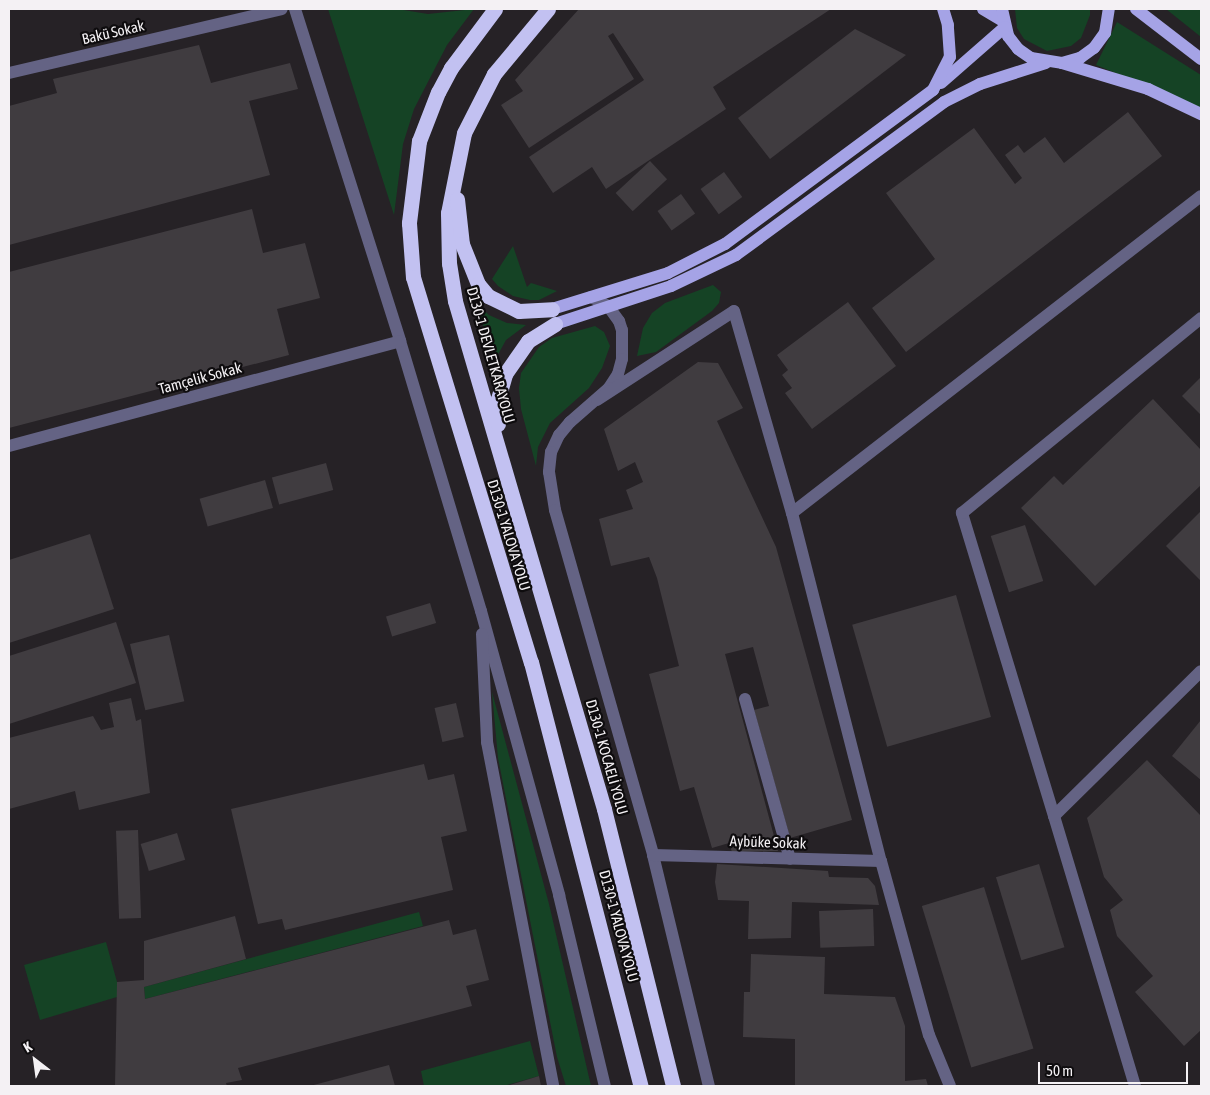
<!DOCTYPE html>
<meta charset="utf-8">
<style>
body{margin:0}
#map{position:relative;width:1210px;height:1095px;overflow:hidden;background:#262226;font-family:"Asap Condensed",sans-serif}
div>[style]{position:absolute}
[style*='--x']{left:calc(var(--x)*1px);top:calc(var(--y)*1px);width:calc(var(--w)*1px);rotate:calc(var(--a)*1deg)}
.green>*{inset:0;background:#154325}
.building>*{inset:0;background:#403c40;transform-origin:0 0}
.minor>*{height:12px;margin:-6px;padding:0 6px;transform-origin:6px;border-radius:6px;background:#646384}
.major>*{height:12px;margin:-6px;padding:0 6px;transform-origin:6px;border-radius:6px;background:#a5a3e6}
.highway>*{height:15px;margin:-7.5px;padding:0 7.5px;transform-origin:7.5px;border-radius:7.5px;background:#c2c1f1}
span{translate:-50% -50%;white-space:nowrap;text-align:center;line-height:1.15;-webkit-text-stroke:4.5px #0e0c0e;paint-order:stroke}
.street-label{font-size:15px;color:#f4f1f4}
.frame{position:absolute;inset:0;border:10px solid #f4f1f4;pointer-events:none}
.north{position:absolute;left:10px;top:1035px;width:50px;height:50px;-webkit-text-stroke:4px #0e0c0e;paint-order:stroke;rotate:330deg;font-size:14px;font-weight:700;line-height:20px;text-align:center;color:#f4f1f4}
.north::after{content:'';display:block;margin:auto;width:18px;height:22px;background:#f4f1f4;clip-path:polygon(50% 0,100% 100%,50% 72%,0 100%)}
.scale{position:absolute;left:1038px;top:1062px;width:150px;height:22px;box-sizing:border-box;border:2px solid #f4f1f4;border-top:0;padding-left:6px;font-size:15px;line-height:18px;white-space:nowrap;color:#f4f1f4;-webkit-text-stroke:4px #0e0c0e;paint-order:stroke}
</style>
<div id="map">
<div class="green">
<div style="clip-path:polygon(328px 9px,397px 9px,428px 14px,474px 9px,447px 45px,414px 109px,403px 144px,394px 215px)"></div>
<div style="clip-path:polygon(1015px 9px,1090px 9px,1090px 15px,1081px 38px,1071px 46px,1047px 51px,1024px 39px,1017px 28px)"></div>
<div style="clip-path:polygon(1166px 9px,1201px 9px,1201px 37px)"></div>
<div style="clip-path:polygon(1117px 22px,1201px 75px,1201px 108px,1096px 65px)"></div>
<div style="clip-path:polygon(513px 246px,527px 287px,531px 283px,557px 291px,539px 300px,530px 300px,513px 296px,498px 286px,492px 279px)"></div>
<div style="clip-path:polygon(713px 285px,721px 292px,719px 303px,712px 311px,656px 352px,637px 356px,643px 328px,652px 313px,665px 303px)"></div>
<div style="clip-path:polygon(475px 302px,489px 315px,507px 323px,526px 325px,506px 340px,495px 360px)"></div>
<div style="clip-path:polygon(595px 326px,604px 332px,610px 346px,602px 368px,589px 388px,550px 423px,538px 447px,536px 466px,521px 409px,519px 388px,521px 373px,539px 347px,552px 338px)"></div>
<div style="clip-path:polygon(492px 692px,549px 904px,591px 1086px,566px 1086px,557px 1057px,498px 758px)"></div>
<div style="clip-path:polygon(419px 912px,423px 926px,145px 999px,144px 987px)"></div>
<div style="clip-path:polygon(106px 942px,117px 982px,117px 997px,40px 1020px,24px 965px)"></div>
<div style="clip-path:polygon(530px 1041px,539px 1076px,504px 1086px,424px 1086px,421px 1071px)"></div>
</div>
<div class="building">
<div style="clip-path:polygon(579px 9px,591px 10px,831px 9px,713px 87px,726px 109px,606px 189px,592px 167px,553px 193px,529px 157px,644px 80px,613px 33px,608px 36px,634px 79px,529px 148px,501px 105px,523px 91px,515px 80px)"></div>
<div style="clip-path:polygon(855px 29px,906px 55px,770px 159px,738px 118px)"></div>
<div style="clip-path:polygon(199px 45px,211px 83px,290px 63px,298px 89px,249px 101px,270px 175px,9px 245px,9px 106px,57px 93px,53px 79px)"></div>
<div style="clip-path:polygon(1128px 112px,1162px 156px,906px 352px,872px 308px,935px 259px,886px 193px,974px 128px,1015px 184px,1022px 178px,1005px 155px,1018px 145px,1024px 153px,1045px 137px,1064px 163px)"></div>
<div style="left:650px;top:161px;width:25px;height:47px;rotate:47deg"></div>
<div style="left:724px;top:172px;width:31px;height:29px;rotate:54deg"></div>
<div style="left:681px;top:194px;width:24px;height:29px;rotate:54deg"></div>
<div style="clip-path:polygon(252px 209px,263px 253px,305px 243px,320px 298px,277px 309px,289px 355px,9px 428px,9px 272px)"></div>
<div style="clip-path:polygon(848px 302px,896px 366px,812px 429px,785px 393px,792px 388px,782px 375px,788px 370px,777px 355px)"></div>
<div style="clip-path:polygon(698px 362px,718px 363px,743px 408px,717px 421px,776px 547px,852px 820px,790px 838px,754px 710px,769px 706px,753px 647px,725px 654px,778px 851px,732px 852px,729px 843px,712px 848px,694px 787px,680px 791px,649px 674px,679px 666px,657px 578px,649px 557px,611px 566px,599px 519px,633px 509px,626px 490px,643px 482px,635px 462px,618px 471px,604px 429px)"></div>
<div style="clip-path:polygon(1201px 377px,1201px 415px,1182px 396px)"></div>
<div style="clip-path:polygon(1153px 399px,1201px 450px,1201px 485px,1095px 586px,1021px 508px,1054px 476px,1063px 485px)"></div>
<div style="left:326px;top:463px;width:28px;height:56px;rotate:75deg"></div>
<div style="left:265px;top:480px;width:29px;height:68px;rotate:74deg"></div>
<div style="clip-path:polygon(1201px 511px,1201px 581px,1166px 546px)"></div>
<div style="left:1025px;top:525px;width:59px;height:36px;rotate:72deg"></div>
<div style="clip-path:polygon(90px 534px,114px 609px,9px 643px,9px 560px)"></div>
<div style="left:956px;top:595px;width:127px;height:108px;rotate:74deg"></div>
<div style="left:430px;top:603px;width:21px;height:46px;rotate:73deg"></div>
<div style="clip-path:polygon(116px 622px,136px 683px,9px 724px,9px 656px)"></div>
<div style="left:169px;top:635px;width:68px;height:40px;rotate:77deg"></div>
<div style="clip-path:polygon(131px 698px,136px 721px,141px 719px,150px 793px,79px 810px,75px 791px,9px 809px,9px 738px,93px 716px,101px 730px,114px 727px,109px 703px)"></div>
<div style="left:456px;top:703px;width:35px;height:22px;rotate:77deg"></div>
<div style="clip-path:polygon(1201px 720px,1201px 780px,1172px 756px)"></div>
<div style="clip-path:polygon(1147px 760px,1201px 816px,1201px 1030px,1184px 1046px,1135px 992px,1153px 976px,1117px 936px,1110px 910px,1123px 900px,1104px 877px,1087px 818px)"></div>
<div style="clip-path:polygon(424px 764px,428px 780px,454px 774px,467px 831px,441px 837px,453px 890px,285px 930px,282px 919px,258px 924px,231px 809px)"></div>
<div style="left:138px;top:830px;width:88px;height:22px;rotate:88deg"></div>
<div style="left:177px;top:833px;width:28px;height:38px;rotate:73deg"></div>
<div style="clip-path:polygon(717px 864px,828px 871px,829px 877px,868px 878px,875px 886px,879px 905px,792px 902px,791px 938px,748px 939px,749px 901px,718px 900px,715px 882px)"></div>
<div style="left:1039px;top:864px;width:87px;height:45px;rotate:73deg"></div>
<div style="left:984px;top:887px;width:169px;height:65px;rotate:73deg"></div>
<div style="left:873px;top:909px;width:37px;height:54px;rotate:88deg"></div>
<div style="clip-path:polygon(235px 916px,246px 959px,144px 987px,145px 999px,449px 920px,453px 935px,476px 929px,489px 980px,466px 986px,472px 1006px,238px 1068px,242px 1080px,226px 1083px,227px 1086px,115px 1086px,117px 982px,144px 980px,144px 941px)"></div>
<div style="clip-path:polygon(751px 954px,825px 957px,824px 994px,895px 997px,905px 1026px,905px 1081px,926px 1079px,928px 1086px,795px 1086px,795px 1039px,743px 1037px,744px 992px,750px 992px)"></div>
<div style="clip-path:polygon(389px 1065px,395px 1086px,310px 1086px)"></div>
<div style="clip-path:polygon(539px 1076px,541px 1086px,506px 1086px)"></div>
</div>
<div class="minor">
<div style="--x:295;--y:9;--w:348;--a:72.4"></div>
<div style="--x:400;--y:341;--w:282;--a:73.3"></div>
<div style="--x:481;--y:611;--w:295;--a:74.6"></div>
<div style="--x:559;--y:895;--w:196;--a:76.5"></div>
<div style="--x:9;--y:73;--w:280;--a:-13.2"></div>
<div style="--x:591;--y:297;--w:19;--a:28"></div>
<div style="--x:608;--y:306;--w:19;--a:54"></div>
<div style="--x:619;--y:321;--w:9;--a:72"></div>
<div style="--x:622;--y:330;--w:29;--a:90"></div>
<div style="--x:622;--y:359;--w:16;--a:105"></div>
<div style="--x:618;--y:374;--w:17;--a:123"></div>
<div style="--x:609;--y:388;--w:52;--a:138.9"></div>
<div style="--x:570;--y:422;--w:17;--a:130"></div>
<div style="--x:559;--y:435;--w:19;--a:115"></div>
<div style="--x:551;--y:452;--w:20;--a:96"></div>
<div style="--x:549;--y:472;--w:38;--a:81"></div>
<div style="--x:555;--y:510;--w:359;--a:74.1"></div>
<div style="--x:653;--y:855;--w:238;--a:76.4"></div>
<div style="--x:597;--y:400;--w:163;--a:-33"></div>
<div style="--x:734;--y:311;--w:210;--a:74"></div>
<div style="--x:792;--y:513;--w:359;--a:75.7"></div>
<div style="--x:881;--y:861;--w:180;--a:74.6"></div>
<div style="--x:929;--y:1035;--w:55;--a:67.6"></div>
<div style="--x:9;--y:446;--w:405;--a:-15"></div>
<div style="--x:792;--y:513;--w:517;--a:-37.78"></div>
<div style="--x:482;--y:634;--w:108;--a:87.3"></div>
<div style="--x:487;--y:742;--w:350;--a:79.1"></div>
<div style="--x:745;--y:699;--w:166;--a:74.3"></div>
<div style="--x:1054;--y:816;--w:317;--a:-106.9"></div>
<div style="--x:962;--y:513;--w:308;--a:-39.2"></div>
<div style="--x:653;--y:855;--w:228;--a:1.5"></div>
<div style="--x:1135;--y:1086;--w:282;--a:-106.7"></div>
<div style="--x:1054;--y:816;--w:206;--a:-44.6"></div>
</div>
<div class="major">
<div style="--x:983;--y:9;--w:23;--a:31"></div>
<div style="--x:1002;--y:9;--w:28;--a:77"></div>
<div style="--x:1008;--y:36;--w:16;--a:52"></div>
<div style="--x:1018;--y:49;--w:16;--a:35"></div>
<div style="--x:1031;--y:58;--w:31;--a:9"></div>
<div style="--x:1062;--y:63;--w:19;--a:-16"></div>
<div style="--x:1080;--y:58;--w:17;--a:-36"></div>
<div style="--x:1094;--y:48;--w:19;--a:-54"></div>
<div style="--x:1105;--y:33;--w:24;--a:-81"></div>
<div style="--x:1136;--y:9;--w:82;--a:37.6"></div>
<div style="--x:1062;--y:63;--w:90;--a:16.8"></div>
<div style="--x:1148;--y:89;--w:59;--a:25.3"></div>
<div style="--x:941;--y:83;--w:85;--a:-41.2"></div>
<div style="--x:552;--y:309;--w:121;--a:-17.2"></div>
<div style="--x:668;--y:273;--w:64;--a:-27"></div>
<div style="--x:725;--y:244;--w:259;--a:-36.5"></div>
<div style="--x:933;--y:90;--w:37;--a:-63"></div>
<div style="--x:950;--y:57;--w:32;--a:-94"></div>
<div style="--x:948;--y:25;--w:17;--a:-107"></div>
<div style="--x:555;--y:324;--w:122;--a:-18.1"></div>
<div style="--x:671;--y:286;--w:72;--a:-25.5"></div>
<div style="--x:736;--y:255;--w:258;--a:-36.3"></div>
<div style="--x:944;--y:102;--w:40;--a:-26.6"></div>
<div style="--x:980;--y:84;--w:69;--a:-17.7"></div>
</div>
<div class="highway">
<div style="--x:495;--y:9;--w:74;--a:126.7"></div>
<div style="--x:451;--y:68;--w:27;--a:118"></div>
<div style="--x:438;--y:92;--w:53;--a:111.2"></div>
<div style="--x:419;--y:141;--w:83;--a:97"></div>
<div style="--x:409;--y:223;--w:54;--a:85.8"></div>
<div style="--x:413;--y:277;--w:403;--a:73"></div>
<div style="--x:531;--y:662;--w:438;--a:75.5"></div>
<div style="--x:548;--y:9;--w:85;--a:129.7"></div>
<div style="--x:494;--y:74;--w:66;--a:117"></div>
<div style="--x:464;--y:133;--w:82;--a:101.3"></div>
<div style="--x:448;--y:213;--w:50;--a:88.9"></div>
<div style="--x:449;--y:263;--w:38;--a:81"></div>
<div style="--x:455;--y:301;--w:529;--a:73.65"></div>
<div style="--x:604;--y:809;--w:285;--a:76"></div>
<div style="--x:457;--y:199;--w:45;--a:83.7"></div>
<div style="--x:462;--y:244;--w:43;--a:68.2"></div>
<div style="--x:478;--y:284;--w:16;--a:50"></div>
<div style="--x:488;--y:296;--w:34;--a:26"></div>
<div style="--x:519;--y:311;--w:33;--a:-3"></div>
<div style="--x:498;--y:424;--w:25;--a:-90"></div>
<div style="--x:498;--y:399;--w:26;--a:-74"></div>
<div style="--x:505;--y:374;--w:40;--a:-55.1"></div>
<div style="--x:528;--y:341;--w:32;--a:-32"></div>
</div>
<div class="street-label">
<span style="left:113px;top:32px;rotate:-13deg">Bakü Sokak</span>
<span style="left:491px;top:355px;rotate:74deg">D130-1 DEVLETKARAYOLU</span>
<span style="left:200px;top:378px;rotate:-15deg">Tamçelik Sokak</span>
<span style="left:509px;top:535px;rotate:73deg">D130-1 YALOVA YOLU</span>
<span style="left:607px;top:757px;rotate:74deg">D130-1 KOCAELİ YOLU</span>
<span style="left:768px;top:842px;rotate:2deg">Aybüke Sokak</span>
<span style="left:619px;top:926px;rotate:75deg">D130-1 YALOVA YOLU</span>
</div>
<div class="frame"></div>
<div class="north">K</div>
<div class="scale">50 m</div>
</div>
